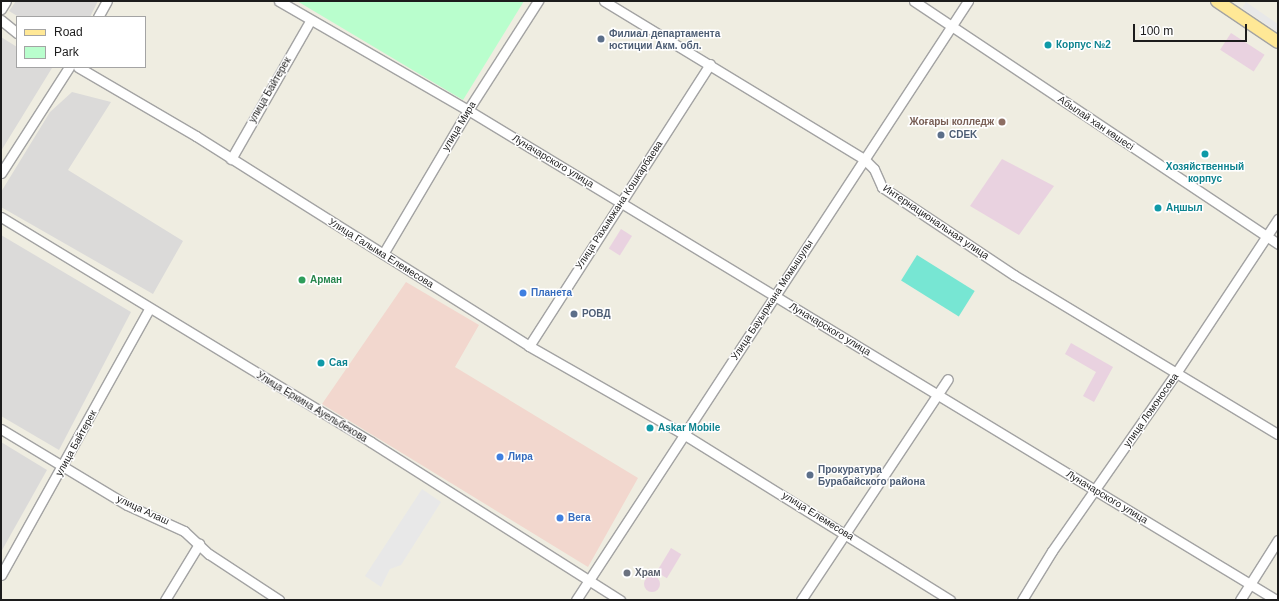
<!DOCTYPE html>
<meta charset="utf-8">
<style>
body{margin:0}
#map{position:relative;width:1279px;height:601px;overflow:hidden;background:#efede1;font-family:Helvetica,sans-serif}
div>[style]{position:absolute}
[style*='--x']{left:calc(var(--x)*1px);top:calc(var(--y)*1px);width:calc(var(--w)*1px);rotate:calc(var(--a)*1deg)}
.residential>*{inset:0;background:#dbdad9}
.commercial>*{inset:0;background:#f2d7ce}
.industrial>*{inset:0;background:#e9d2e0;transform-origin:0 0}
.round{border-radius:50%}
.park>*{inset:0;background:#b9fecd}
.pitch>*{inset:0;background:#77e6d3;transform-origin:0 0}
.parking>*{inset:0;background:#e8e8e8}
.roads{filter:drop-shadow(1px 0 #a3a3a3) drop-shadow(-1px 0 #a3a3a3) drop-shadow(0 1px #a3a3a3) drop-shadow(0 -1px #a3a3a3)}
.minor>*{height:9px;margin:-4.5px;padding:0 4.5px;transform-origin:4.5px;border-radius:4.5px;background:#fff}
.major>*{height:12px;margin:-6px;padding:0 6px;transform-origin:6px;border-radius:6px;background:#ffe896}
.dots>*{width:11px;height:11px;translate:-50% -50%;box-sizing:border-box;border:2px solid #fff;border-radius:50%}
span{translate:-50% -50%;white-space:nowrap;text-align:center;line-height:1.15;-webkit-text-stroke:3px #fff;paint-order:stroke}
.service-label{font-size:10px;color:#4e5e75;font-weight:700}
.left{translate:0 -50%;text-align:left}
.culture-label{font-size:10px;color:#0d838f;font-weight:700}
.street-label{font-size:10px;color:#1c1c1c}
.education-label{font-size:10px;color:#785e54;font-weight:700}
.right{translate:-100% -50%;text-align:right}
.leisure-label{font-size:10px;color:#27864d;font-weight:700}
.shop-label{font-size:10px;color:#366cbe;font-weight:700}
.worship-label{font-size:10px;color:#5b616d;font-weight:700}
.frame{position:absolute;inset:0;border:2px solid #1c1c1c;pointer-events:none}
.legend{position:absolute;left:16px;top:16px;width:130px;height:52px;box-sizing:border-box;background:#fff;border:1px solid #a4a4a4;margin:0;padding:5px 7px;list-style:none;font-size:12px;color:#1c1c1c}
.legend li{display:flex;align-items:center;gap:8px;height:20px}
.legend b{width:20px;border:1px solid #a4a4a4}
.scale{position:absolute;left:1133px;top:24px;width:114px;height:18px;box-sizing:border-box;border:2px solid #1c1c1c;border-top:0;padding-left:5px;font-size:12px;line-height:14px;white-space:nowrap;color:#1c1c1c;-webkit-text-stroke:3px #fff;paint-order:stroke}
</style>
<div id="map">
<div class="residential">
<div style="clip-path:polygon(16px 1px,98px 1px,90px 17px,19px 17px,9px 11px)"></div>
<div style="clip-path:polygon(1px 37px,17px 47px,17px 67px,52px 68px,1px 151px)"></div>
<div style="clip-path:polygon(72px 92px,111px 102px,68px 170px,183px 241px,153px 294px,1px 207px,1px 192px,50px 112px)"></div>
<div style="clip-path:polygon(1px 235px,131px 312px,59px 450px,1px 416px)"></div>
<div style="clip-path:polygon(1px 442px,47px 470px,1px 552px)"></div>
</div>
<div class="commercial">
<div style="clip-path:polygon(406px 282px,479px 325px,455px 367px,638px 478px,588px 567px,322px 404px)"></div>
</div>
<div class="industrial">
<div style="left:1231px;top:33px;width:40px;height:20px;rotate:33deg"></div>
<div style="clip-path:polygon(1002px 159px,1054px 186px,1019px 235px,970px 206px)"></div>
<div style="left:621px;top:229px;width:13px;height:23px;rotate:32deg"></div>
<div style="clip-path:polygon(1071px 343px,1113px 367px,1094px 402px,1083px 396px,1096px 372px,1065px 354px)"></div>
<div style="left:671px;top:548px;width:12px;height:28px;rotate:31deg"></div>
<div class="round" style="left:644px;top:576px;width:16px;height:16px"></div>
</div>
<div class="park">
<div style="clip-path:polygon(297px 1px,524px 1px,463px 100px)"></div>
</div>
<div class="pitch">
<div style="left:917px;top:255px;width:68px;height:30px;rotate:32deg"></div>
</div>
<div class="parking">
<div style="clip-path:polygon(1246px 2px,1278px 24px,1278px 32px,1242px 8px)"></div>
<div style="clip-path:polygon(422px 489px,441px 502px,401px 565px,390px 569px,381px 587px,365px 576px)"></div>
</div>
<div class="roads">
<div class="minor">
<div style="--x:279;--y:1;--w:218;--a:30"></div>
<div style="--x:468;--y:110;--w:945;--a:31.23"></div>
<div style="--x:604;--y:1;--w:304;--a:31.3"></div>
<div style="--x:864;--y:159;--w:14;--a:45"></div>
<div style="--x:874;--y:169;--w:20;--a:66"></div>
<div style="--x:882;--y:187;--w:159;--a:33.7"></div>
<div style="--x:1014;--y:275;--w:308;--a:31.1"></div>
<div style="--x:914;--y:1;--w:438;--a:33.7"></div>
<div style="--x:1;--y:9;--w:9;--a:-58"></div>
<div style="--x:98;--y:17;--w:18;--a:-61"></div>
<div style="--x:1;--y:20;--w:21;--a:39"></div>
<div style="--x:78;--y:67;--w:137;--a:30.3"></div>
<div style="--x:196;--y:136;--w:394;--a:32.2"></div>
<div style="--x:529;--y:346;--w:180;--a:29.7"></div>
<div style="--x:685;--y:435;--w:312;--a:31.9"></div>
<div style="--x:231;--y:159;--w:159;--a:-60.2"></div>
<div style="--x:1;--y:173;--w:126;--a:-57.3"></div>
<div style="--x:1;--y:217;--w:433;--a:31.3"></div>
<div style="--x:371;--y:442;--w:295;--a:32.4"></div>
<div style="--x:383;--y:254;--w:167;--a:-59.4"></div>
<div style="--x:468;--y:110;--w:130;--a:-57.3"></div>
<div style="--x:529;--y:346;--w:335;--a:-57.3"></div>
<div style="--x:1;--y:429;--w:147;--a:31.1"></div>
<div style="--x:127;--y:505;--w:63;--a:24.5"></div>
<div style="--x:184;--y:531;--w:34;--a:43"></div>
<div style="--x:209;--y:554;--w:84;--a:33.3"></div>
<div style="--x:1;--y:575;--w:304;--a:-60.9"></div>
<div style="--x:165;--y:600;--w:66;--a:-58.7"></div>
<div style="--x:576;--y:600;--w:716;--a:-56.8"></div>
<div style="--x:801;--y:600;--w:265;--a:-56.4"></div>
<div style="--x:1022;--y:600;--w:57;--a:-58.5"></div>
<div style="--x:1052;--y:551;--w:217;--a:-55.1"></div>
<div style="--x:1176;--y:373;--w:185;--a:-56.5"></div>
<div style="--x:1240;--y:600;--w:71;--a:-57.7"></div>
</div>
<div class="major">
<div style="--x:1217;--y:1;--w:73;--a:33.9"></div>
</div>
</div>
<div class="dots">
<div style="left:601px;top:39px;background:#5c6f8a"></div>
<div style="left:1048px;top:45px;background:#0f9aa8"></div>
<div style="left:1002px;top:122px;background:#8d6e63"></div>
<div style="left:941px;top:135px;background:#5c6f8a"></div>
<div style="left:1205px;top:154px;background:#0f9aa8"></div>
<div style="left:1158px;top:208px;background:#0f9aa8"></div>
<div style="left:302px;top:280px;background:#2e9e5b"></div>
<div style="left:523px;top:293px;background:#3f7fe0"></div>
<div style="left:574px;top:314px;background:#5c6f8a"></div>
<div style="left:321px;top:363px;background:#0f9aa8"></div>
<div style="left:650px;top:428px;background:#0f9aa8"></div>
<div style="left:500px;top:457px;background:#3f7fe0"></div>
<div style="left:810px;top:475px;background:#5c6f8a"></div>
<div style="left:560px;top:518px;background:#3f7fe0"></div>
<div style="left:627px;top:573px;background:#6b7280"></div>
</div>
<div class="service-label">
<span class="left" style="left:609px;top:39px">Филиал департамента<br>юстиции Акм. обл.</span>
<span class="left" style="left:949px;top:135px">CDEK</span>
<span class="left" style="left:582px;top:314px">РОВД</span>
<span class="left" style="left:818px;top:475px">Прокуратура<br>Бурабайского района</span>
</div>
<div class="culture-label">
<span class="left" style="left:1056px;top:45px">Корпус №2</span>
<span style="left:1205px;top:172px">Хозяйственный<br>корпус</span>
<span class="left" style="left:1166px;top:208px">Аңшыл</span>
<span class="left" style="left:329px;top:363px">Сая</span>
<span class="left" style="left:658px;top:428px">Askar Mobile</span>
</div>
<div class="street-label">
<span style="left:270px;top:90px;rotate:-60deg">улица Байтерек</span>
<span style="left:1096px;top:123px;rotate:34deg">Абылай хан көшесі</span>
<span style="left:459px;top:126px;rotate:-59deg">улица Мира</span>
<span style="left:553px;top:161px;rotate:31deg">Луначарского улица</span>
<span style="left:619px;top:205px;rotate:-57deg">Улица Рахымжана Кошкарбаева</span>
<span style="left:936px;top:222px;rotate:34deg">Интернациональная улица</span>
<span style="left:381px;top:253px;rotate:32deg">Улица Галыма Елемесова</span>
<span style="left:772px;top:300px;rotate:-57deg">Улица Бауыржана Момышулы</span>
<span style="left:830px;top:329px;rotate:31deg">Луначарского улица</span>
<span style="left:312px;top:407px;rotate:31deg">Улица Еркина Ауельбекова</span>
<span style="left:1151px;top:410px;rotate:-55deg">улица Ломоносова</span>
<span style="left:76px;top:443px;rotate:-61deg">улица Байтерек</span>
<span style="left:1107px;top:497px;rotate:31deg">Луначарского улица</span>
<span style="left:143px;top:510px;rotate:25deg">улица Алаш</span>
<span style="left:818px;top:516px;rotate:32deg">улица Елемесова</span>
</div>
<div class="education-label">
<span class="right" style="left:994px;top:122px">Жоғары колледж</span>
</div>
<div class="leisure-label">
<span class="left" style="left:310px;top:280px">Арман</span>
</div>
<div class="shop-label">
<span class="left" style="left:531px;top:293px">Планета</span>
<span class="left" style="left:508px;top:457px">Лира</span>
<span class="left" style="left:568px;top:518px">Вега</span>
</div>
<div class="worship-label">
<span class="left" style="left:635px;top:573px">Храм</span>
</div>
<div class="frame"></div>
<ul class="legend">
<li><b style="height:5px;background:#ffe896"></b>Road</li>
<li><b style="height:11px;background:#b9fecd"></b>Park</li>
</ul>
<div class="scale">100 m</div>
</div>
